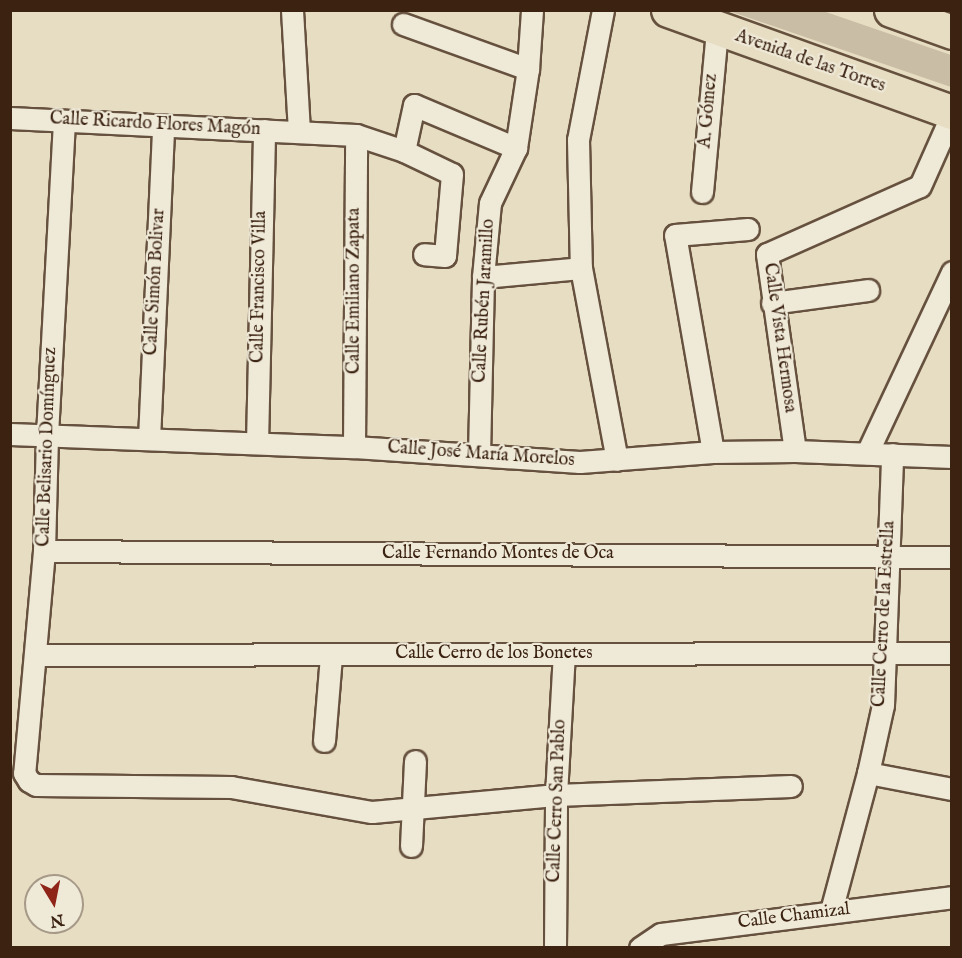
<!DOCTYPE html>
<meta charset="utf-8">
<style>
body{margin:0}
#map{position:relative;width:962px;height:958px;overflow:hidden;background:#e7ddc3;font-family:"IM FELL English",serif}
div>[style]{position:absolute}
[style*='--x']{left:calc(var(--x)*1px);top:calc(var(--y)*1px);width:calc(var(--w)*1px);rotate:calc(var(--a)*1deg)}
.green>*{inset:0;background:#cabda5}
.roads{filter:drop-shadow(2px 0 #66513e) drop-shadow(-2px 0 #66513e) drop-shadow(0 2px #66513e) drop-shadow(0 -2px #66513e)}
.minor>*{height:21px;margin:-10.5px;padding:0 10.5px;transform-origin:10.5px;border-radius:10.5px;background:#efe9d8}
.primary>*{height:33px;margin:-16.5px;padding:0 16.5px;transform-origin:16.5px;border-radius:16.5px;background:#e7ddc3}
span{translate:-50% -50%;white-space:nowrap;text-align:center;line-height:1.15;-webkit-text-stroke:4.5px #efe9d8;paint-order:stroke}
.street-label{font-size:18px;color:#3b2211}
.frame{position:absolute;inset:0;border:12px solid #3b2211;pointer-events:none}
.north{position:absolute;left:24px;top:874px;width:60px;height:60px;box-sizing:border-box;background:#efe9d8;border:2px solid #a79988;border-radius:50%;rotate:170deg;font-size:16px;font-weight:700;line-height:24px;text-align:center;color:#3b2211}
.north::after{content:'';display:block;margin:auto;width:21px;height:27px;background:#8f2418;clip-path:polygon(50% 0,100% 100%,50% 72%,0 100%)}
</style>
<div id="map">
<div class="green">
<div style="clip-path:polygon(729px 11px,823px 11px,951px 55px,951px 87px)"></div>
</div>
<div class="roads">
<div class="minor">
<div style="--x:292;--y:10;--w:122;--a:86.7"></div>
<div style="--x:603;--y:10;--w:132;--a:100.9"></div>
<div style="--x:578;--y:140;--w:128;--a:88.7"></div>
<div style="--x:581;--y:268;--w:195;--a:79.4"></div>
<div style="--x:403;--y:24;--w:133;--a:19.8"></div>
<div style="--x:10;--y:118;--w:346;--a:2.8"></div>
<div style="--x:356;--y:135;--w:51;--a:18.4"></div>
<div style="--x:404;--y:151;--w:53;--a:25.6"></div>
<div style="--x:452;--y:174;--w:82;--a:94.9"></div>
<div style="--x:445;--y:256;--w:21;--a:-175"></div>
<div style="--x:64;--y:121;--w:315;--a:93.1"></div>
<div style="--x:47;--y:436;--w:115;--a:91.5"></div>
<div style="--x:44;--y:551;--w:223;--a:95.1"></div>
<div style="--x:24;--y:773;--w:9;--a:58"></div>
<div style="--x:29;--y:781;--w:8;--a:30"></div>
<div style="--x:36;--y:785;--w:195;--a:0.6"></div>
<div style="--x:231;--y:787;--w:143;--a:10.1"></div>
<div style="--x:372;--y:812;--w:185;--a:-5.3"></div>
<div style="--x:556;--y:795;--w:235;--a:-2.2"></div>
<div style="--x:404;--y:151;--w:47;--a:-77.7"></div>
<div style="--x:414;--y:105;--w:111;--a:22.9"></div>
<div style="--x:702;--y:192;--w:164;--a:-84.7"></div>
<div style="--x:483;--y:277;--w:98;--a:-5.2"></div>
<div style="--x:772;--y:303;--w:97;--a:-7.7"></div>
<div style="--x:10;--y:434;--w:344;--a:2.2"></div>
<div style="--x:354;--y:447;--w:226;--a:3.8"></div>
<div style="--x:580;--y:462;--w:133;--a:-4.3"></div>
<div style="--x:713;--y:452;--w:82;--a:-0.7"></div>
<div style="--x:795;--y:451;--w:157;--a:2.2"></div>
<div style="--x:149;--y:439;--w:313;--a:-87.4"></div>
<div style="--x:257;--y:443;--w:313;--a:-88.7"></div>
<div style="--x:354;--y:447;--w:312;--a:-89.6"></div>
<div style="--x:795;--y:451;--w:199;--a:-98.1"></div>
<div style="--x:767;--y:254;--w:167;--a:-24"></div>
<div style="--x:920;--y:186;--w:79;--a:-66"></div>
<div style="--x:713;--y:452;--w:220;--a:-99.9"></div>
<div style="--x:675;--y:235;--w:73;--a:-4.7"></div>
<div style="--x:867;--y:453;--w:200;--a:-64.8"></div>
<div style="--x:479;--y:455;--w:178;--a:-88.7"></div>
<div style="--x:483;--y:277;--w:74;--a:-84.6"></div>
<div style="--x:490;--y:203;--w:61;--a:-64.7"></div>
<div style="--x:516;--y:148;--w:80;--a:-81.4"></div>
<div style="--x:528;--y:69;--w:59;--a:-86.1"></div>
<div style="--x:44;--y:551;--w:908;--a:0.38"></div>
<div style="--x:36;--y:655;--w:916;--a:-0.13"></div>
<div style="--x:324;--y:741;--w:86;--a:-85.3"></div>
<div style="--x:868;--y:773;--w:86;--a:10.8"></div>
<div style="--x:411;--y:846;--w:85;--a:-87.3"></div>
<div style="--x:831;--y:911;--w:143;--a:-75"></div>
<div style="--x:868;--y:773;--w:70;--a:-77.6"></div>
<div style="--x:883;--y:705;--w:251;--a:-87.9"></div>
<div style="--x:555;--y:948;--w:153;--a:-89.6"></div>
<div style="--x:556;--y:795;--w:141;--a:-86.8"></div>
<div style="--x:640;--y:948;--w:25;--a:-34"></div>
<div style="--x:661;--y:934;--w:293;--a:-7.2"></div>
</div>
<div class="primary">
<div style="--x:668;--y:10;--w:302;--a:19.8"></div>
<div style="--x:891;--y:10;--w:65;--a:19.8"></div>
</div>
</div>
<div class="street-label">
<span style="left:810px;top:62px;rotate:19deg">Avenida de las Torres</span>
<span style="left:709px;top:111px;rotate:-85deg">A. Gómez</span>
<span style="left:155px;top:125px;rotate:3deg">Calle Ricardo Flores Magón</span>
<span style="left:156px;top:282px;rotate:-87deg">Calle Simón Bolivar</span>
<span style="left:260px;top:287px;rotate:-89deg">Calle Francisco Villa</span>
<span style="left:355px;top:291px;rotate:-90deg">Calle Emiliano Zapata</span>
<span style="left:485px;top:301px;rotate:-87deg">Calle Rubén Jaramillo</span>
<span style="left:779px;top:338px;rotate:82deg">Calle Vista Hermosa</span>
<span style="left:48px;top:447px;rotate:-88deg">Calle Belisario Domínguez</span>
<span style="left:481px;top:455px;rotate:4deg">Calle José María Morelos</span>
<span style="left:498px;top:554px">Calle Fernando Montes de Oca</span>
<span style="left:885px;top:614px;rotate:-87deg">Calle Cerro de la Estrella</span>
<span style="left:494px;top:654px">Calle Cerro de los Bonetes</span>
<span style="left:558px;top:801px;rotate:-88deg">Calle Cerro San Pablo</span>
<span style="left:794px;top:917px;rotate:-7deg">Calle Chamizal</span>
</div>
<div class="frame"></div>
<div class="north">N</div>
</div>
